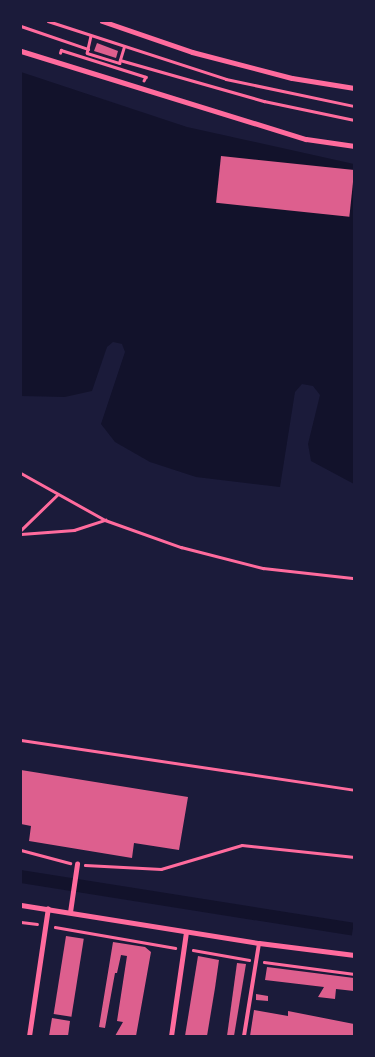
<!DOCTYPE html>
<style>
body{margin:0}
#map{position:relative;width:375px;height:1057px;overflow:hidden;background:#1b1b3a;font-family:Raleway,sans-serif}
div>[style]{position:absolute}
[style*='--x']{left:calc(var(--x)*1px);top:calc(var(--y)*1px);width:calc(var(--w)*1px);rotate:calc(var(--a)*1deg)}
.water>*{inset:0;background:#12122b;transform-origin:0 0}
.building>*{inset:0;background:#dd5f8e;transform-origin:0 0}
.path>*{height:2.5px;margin:-1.25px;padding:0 1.25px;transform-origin:1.25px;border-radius:1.25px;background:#ff6b9d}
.service>*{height:4px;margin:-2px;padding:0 2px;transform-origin:2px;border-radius:2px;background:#ff6b9d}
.minor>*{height:5px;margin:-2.5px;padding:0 2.5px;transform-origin:2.5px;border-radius:2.5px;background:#ff6b9d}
span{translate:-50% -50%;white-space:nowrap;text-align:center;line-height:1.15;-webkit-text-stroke:4px #1b1b3a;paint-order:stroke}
.frame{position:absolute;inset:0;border:22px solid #1b1b3a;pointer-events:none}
</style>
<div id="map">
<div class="water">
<div style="clip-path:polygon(21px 72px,187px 127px,354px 164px,354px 484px,311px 461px,308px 444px,320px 395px,313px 386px,302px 384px,295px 392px,280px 487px,196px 477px,150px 462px,115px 442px,101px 424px,125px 352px,122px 344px,113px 342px,107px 347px,92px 391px,65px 397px,21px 396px)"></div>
<div style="left:21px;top:870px;width:337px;height:13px;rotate:9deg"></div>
</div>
<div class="building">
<div style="clip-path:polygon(97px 43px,118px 51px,116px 58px,94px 51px)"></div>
<div style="left:221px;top:156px;width:134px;height:47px;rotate:6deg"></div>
<div style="clip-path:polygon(21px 770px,188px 797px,179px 850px,134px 843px,132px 858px,29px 841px,31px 826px,21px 824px)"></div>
<div style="left:66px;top:936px;width:18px;height:79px;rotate:9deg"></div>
<div style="clip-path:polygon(113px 942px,145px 947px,151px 952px,136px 1036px,115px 1036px,123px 1022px,117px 1021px,127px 956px,121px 955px,117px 973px,115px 973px,105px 1028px,99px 1027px)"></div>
<div style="clip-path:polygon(198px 956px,219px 960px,215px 988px,207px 1036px,185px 1036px)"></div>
<div style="clip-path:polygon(237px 963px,246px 964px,234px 1036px,227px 1036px)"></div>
<div style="clip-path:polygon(267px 967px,354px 978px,354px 991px,336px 989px,335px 999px,318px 997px,324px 987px,265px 980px)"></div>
<div style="clip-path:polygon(256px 994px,268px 996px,268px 1001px,256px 1000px)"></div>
<div style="clip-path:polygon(254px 1010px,288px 1016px,288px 1011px,354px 1024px,354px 1036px,250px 1036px)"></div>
<div style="clip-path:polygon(52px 1018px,70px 1021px,68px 1036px,49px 1036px)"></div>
</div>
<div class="path">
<div style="--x:48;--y:21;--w:187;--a:18"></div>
<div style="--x:226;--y:79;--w:131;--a:11.9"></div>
<div style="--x:21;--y:26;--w:71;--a:18.9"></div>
<div style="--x:91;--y:36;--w:17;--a:103"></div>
<div style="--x:87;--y:53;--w:34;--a:17"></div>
<div style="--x:119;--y:63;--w:17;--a:-73"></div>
<div style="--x:60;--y:53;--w:3;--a:-72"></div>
<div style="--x:61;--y:50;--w:89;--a:17.6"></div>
<div style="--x:146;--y:77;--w:4;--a:117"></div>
<div style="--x:120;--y:60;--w:150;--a:15.9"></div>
<div style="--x:264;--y:101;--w:92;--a:11.9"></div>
<div style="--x:21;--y:473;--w:96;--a:29.2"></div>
<div style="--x:105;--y:520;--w:81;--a:19.6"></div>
<div style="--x:181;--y:547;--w:85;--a:14.4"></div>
<div style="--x:263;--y:568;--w:92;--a:6.3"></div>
<div style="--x:21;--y:530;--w:50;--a:-44.2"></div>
<div style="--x:21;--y:534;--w:53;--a:-4.3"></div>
<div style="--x:74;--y:530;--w:33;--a:-18"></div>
<div style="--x:21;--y:740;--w:337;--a:8.5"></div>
<div style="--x:21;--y:850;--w:51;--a:14.9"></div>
<div style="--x:85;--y:865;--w:76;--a:3"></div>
<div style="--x:161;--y:869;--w:84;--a:-16.5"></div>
<div style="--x:242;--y:845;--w:113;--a:6.1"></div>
<div style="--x:21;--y:922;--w:16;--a:7"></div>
<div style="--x:55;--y:927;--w:122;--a:9.9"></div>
<div style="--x:193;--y:950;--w:57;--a:10.1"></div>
<div style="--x:264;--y:962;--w:91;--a:7.6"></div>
</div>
<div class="service">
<div style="--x:244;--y:1036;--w:94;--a:-80.8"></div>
</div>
<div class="minor">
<div style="--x:102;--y:21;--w:95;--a:19"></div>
<div style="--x:192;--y:52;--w:103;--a:14.6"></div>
<div style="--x:292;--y:78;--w:63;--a:9.2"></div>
<div style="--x:21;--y:51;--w:298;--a:17.2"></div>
<div style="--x:306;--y:139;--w:49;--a:8.3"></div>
<div style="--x:21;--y:905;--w:241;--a:9.1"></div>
<div style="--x:259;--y:943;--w:96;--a:7.2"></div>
<div style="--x:70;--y:912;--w:49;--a:-81.7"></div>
<div style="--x:29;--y:1036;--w:129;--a:-81.6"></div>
<div style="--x:171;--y:1036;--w:105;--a:-81.8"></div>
</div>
<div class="frame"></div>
</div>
